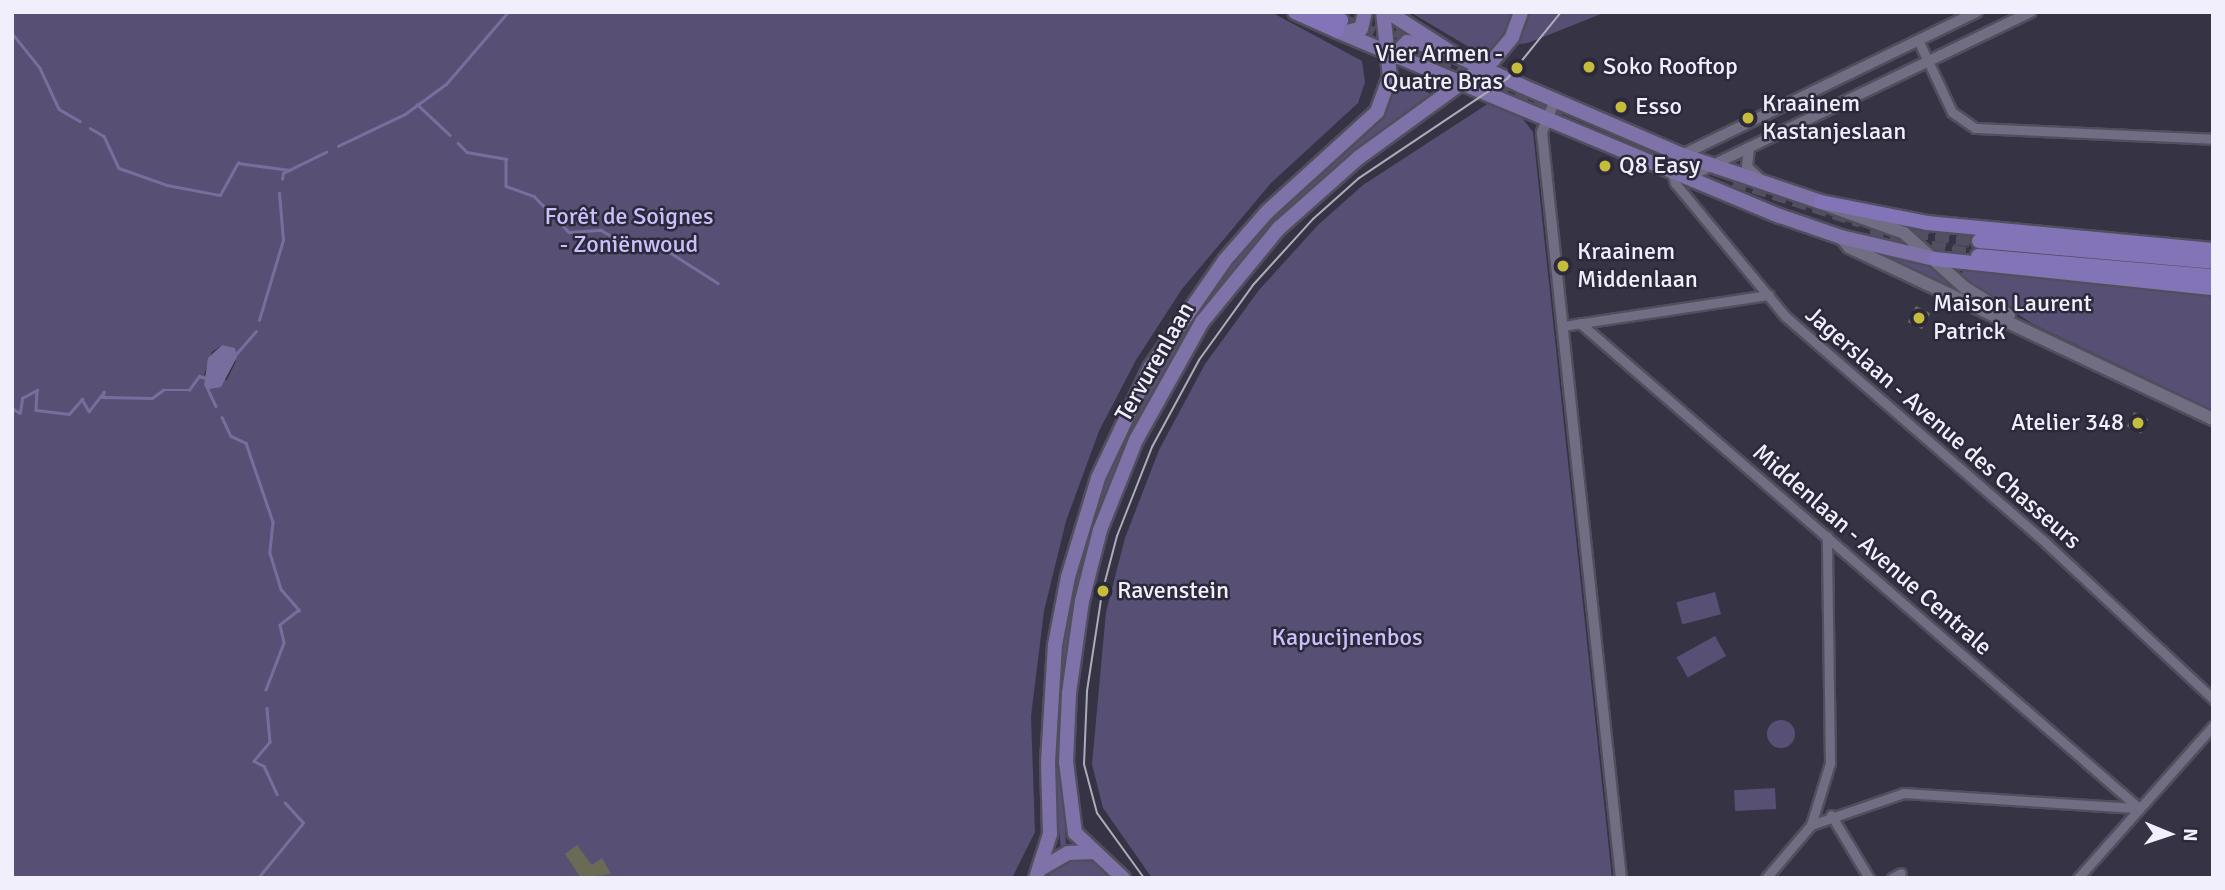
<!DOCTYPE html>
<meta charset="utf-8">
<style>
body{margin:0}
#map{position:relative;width:2225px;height:890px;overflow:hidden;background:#363345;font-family:Signika,sans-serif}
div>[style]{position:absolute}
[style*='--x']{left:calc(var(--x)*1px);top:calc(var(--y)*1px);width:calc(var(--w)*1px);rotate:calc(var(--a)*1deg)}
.green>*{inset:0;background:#575074;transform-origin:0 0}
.round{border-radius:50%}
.water>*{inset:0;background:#776e9e}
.stream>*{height:2.5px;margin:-1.25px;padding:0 1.25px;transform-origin:1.25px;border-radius:1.25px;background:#776e9e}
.building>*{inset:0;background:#6b6a55;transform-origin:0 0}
.trunk-tunnel>*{height:14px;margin-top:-7px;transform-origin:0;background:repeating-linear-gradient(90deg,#524f60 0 14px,transparent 0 21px)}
.roads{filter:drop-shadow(2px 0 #514e5d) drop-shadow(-2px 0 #514e5d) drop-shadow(0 2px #514e5d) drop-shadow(0 -2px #514e5d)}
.minor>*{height:9px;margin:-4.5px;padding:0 4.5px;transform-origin:4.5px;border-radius:4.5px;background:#716d82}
.tertiary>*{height:10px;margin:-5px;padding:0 5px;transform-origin:5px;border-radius:5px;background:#716d82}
.secondary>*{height:12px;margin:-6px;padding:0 6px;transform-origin:6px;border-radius:6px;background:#716d82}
.primary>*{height:14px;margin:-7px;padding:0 7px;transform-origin:7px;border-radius:7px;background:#7e72a9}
.trunk>*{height:14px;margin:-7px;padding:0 7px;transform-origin:7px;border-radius:7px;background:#8274b6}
.tram>*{height:2px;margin:-1px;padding:0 1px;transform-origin:1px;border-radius:1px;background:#aeacba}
.dots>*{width:19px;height:19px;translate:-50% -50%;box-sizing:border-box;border:4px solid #2c293b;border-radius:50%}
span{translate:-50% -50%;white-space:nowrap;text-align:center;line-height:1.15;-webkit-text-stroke:5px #2c293b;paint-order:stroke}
.poi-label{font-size:24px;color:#f1effb}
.right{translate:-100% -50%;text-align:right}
.left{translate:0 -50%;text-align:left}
.park-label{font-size:24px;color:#cbc0fc}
.street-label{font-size:24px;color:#f1effb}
.frame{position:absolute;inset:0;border:14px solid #f1effb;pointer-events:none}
.north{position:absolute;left:2134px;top:799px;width:70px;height:70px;-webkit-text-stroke:5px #2c293b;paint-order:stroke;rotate:92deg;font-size:19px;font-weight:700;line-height:28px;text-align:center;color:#f1effb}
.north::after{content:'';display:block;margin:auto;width:24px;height:32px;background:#f1effb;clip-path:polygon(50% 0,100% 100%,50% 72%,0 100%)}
</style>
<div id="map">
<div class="green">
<div style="clip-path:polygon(evenodd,12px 12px,1271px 12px,1362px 61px,1365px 82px,1358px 103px,1271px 183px,1182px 289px,1136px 360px,1099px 431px,1066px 521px,1044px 611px,1031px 716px,1035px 832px,1012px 878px,12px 878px,12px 12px,222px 345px,236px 361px,227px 380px,204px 375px,212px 352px,222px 345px)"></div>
<div style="clip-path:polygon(1410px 12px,1606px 12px,1528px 43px,1497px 46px,1484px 56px)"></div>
<div style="clip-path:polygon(1401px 80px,1435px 96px,1354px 153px,1260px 241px,1191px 330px,1129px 441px,1103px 505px,1062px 772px,1066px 845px,1061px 848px,1053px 779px,1058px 665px,1075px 572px,1111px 461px,1149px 381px,1212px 285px,1268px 220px,1375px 126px,1395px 81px)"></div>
<div style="clip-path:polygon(1489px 103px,1518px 113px,1533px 132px,1612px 878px,1152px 878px,1103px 808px,1092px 764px,1106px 612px,1125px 538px,1159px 450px,1205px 364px,1259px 290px,1318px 225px,1363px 185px)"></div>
<div style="clip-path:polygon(1888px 254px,1929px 264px,1969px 298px,1886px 259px)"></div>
<div style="clip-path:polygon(1963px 271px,2213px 293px,2213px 410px,2033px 324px,1961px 277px)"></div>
<div style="left:1715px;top:592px;width:23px;height:40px;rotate:75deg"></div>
<div style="left:1715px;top:636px;width:23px;height:44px;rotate:61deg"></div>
<div class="round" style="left:1767px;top:720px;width:28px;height:28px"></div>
<div style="left:1775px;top:788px;width:21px;height:41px;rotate:87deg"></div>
<div style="clip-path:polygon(1093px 858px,1117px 878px,1046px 878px,1067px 859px)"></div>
</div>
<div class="water">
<div style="clip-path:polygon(222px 345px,235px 348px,237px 357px,221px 387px,210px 389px,204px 386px,208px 358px)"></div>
</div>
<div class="stream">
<div style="--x:12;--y:33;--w:45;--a:51.3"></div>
<div style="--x:40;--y:68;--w:45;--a:65.1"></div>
<div style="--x:59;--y:109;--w:24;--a:30"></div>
<div style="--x:417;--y:104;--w:45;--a:43.2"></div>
<div style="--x:90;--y:128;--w:16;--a:30"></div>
<div style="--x:104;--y:136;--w:35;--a:65"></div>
<div style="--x:119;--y:168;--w:51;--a:19.5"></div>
<div style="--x:167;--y:185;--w:54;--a:10.7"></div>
<div style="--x:220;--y:195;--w:37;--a:-61"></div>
<div style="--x:238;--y:163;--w:52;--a:7.7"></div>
<div style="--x:458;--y:143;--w:13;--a:45"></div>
<div style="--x:467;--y:152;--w:40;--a:10"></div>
<div style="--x:506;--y:159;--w:27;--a:90"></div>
<div style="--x:506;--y:186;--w:30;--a:20"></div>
<div style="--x:534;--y:196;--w:50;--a:45.8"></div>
<div style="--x:569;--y:232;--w:32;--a:-4"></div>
<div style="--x:601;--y:230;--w:16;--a:30"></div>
<div style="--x:338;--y:146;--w:74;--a:-25.5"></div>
<div style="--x:405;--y:114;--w:51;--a:-36.2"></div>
<div style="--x:446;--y:84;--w:95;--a:-49.3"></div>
<div style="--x:282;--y:179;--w:6;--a:-81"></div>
<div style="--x:283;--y:173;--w:48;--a:-26"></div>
<div style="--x:618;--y:240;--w:23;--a:31"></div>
<div style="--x:638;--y:252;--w:25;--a:-9"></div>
<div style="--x:663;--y:248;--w:65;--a:32.5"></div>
<div style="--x:259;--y:320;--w:84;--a:-73.3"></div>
<div style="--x:283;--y:240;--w:47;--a:-94.9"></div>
<div style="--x:236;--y:354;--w:30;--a:-49"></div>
<div style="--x:207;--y:387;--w:21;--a:65"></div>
<div style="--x:12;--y:408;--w:9;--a:32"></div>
<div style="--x:20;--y:413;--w:15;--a:-82"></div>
<div style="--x:22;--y:398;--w:17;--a:-28"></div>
<div style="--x:37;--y:390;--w:20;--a:93"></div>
<div style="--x:36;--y:410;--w:33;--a:7"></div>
<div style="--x:69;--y:414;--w:20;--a:-49"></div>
<div style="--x:82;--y:399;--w:14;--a:60"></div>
<div style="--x:89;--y:411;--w:24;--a:-52"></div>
<div style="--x:104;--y:392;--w:5;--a:101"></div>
<div style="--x:103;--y:397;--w:49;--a:1.2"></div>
<div style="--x:152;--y:398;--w:14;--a:-36"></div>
<div style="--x:163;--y:390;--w:26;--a:0"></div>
<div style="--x:189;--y:390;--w:17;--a:-54"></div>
<div style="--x:199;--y:376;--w:7;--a:16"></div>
<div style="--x:222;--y:417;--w:21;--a:65"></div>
<div style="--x:231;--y:436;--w:17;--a:25"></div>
<div style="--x:246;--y:443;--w:83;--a:71.1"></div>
<div style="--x:273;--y:522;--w:31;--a:96"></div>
<div style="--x:270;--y:553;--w:38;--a:73"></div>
<div style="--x:281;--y:589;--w:28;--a:49"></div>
<div style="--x:299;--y:610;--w:24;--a:142"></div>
<div style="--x:280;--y:625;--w:18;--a:77"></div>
<div style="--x:284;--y:643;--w:50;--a:111"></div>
<div style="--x:267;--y:708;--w:34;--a:85"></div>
<div style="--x:270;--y:742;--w:25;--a:130"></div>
<div style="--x:254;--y:761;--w:11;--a:27"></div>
<div style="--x:264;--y:766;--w:31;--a:65"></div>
<div style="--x:258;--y:878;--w:71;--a:-50.7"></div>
<div style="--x:303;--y:823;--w:27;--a:-132"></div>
</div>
<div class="building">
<div style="left:1916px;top:306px;width:16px;height:18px;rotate:27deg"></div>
<div style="left:2134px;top:412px;width:16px;height:16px;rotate:27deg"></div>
<div style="clip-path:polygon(577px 845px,592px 865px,602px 858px,611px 874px,581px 878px,565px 854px)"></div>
</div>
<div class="trunk-tunnel">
<div style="--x:1358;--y:12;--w:70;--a:25.5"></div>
<div style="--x:1341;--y:20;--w:240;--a:24.1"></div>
<div style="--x:1734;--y:180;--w:133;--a:17.9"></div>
<div style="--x:1894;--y:228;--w:86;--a:8.7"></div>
<div style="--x:1869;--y:237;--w:111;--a:9.9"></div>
</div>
<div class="roads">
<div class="minor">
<div style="--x:1918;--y:40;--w:80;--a:64.7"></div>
<div style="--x:1952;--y:112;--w:28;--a:35"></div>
<div style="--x:1975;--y:128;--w:238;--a:2.6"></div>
<div style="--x:1671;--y:169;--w:15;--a:74"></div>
<div style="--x:1675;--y:183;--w:173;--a:50.4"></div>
<div style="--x:1785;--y:316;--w:346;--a:41"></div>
<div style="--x:2046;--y:543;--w:229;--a:43"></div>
<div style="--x:1580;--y:323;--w:740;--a:40.95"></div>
<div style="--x:1563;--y:326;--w:208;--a:-8.6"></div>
<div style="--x:1831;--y:815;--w:74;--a:58.9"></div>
<div style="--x:1811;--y:825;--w:98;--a:-19"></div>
<div style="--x:1904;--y:793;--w:235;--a:3.7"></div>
<div style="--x:1766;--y:878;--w:70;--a:-49.7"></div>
<div style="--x:1811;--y:825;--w:65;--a:-73"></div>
<div style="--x:1830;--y:763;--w:227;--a:-90.8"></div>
<div style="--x:1892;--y:878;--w:10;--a:-29"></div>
<div style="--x:2078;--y:878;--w:203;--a:-48.4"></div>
</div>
<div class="tertiary">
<div style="--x:1555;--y:100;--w:35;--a:112"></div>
<div style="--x:1542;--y:133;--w:749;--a:83.95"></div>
<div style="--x:1749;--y:148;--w:19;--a:96"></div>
<div style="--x:1747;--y:167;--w:16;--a:43"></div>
<div style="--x:1671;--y:168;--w:17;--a:-50"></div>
<div style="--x:1682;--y:155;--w:328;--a:-25.9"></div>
<div style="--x:1690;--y:176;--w:378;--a:-25.7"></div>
</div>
<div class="secondary">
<div style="--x:1824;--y:204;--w:85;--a:19.9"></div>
<div style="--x:1904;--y:233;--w:81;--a:42"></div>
<div style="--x:1964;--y:287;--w:53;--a:31.9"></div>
<div style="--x:1841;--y:237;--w:13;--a:51"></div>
<div style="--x:1849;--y:247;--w:403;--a:25.3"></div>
</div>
<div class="primary">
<div style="--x:1388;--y:12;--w:80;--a:32.7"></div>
<div style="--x:1455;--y:55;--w:74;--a:24.8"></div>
<div style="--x:1522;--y:86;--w:174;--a:23.3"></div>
<div style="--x:1682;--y:155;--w:147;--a:18.7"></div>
<div style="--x:1337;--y:31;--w:480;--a:22.7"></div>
<div style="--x:1780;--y:216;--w:65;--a:19"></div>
<div style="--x:1841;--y:237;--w:97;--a:13.2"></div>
<div style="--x:1345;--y:32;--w:16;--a:-11"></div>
<div style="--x:1361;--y:29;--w:17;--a:-77"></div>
<div style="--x:1391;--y:59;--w:23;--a:-47"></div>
<div style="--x:1407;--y:42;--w:28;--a:8"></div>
<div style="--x:1042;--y:868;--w:30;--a:-30"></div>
<div style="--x:1068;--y:853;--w:26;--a:-2"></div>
<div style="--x:1036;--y:878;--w:46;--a:-72.3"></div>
<div style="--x:1050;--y:834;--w:72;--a:-91.6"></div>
<div style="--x:1048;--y:762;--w:117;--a:-86.6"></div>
<div style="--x:1055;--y:645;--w:69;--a:-79.2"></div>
<div style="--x:1068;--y:577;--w:103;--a:-73.1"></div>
<div style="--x:1098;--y:478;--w:122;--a:-64.7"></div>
<div style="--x:1150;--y:368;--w:131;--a:-55.2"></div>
<div style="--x:1225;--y:260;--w:64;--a:-48.8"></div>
<div style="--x:1267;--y:212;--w:149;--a:-42.3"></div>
<div style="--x:1377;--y:112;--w:37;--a:-70"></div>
<div style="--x:1390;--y:77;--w:65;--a:-96.1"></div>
<div style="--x:1123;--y:878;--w:66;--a:-136.8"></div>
<div style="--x:1075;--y:833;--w:72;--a:-97.2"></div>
<div style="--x:1066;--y:762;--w:69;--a:-87.5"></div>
<div style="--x:1069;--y:693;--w:93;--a:-82"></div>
<div style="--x:1082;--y:601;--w:73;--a:-75.8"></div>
<div style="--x:1100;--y:530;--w:97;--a:-68.2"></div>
<div style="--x:1136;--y:440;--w:135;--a:-60.8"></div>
<div style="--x:1202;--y:322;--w:122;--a:-50.7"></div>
<div style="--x:1279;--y:228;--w:106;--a:-41.5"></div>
<div style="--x:1358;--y:158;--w:167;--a:-36"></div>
<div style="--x:1493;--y:60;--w:30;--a:-50"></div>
<div style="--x:1512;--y:37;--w:27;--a:-70"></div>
</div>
<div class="trunk">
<div style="--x:1295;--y:12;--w:46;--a:24.3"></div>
<div style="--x:1323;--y:12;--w:20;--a:24"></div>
<div style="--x:1821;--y:202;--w:108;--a:11.2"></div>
<div style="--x:1927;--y:223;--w:287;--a:5.4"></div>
<div style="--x:1979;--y:241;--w:235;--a:5.1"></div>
<div style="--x:1978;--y:256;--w:236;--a:4.9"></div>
<div style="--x:1935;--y:259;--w:280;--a:6"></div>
</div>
</div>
<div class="tram">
<div style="--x:1144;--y:878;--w:80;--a:-125.9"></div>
<div style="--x:1097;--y:813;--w:51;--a:-104.9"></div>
<div style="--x:1084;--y:764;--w:73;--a:-87.6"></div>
<div style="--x:1087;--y:691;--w:99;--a:-81.3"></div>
<div style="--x:1102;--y:593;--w:59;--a:-75.3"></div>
<div style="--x:1117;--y:536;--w:96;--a:-68.5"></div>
<div style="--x:1152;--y:447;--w:99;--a:-61.6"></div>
<div style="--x:1199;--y:360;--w:92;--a:-54.2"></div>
<div style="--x:1253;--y:285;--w:89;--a:-47.7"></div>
<div style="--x:1313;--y:219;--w:62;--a:-41.7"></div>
<div style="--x:1359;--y:178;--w:178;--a:-33.8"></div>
<div style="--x:1507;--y:79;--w:86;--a:-51.1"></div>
</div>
<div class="dots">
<div style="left:1589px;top:67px;background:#c6bc3c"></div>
<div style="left:1517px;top:68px;background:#c6bc3c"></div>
<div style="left:1621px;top:107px;background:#c6bc3c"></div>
<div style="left:1748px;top:118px;background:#c6bc3c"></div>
<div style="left:1605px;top:166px;background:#c6bc3c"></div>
<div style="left:1563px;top:266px;background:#c6bc3c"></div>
<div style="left:1919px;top:318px;background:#c6bc3c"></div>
<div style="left:2138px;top:423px;background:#c6bc3c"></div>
<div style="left:1103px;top:591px;background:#c6bc3c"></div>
</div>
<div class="poi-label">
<span class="right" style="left:1503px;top:68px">Vier Armen -<br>Quatre Bras</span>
<span class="left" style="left:1603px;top:67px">Soko Rooftop</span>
<span class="left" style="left:1762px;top:118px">Kraainem<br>Kastanjeslaan</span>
<span class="left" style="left:1635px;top:107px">Esso</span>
<span class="left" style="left:1619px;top:166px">Q8 Easy</span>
<span class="left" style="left:1577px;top:266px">Kraainem<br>Middenlaan</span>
<span class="left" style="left:1933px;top:318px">Maison Laurent<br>Patrick</span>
<span class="right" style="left:2124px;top:423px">Atelier 348</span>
<span class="left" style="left:1117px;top:591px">Ravenstein</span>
</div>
<div class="park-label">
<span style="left:629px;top:231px">Forêt de Soignes<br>- Zoniënwoud</span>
<span style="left:1347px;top:638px">Kapucijnenbos</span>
</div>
<div class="street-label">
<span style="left:1155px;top:362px;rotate:-60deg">Tervurenlaan</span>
<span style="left:1943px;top:428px;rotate:41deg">Jagerslaan - Avenue des Chasseurs</span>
<span style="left:1872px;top:550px;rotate:41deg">Middenlaan - Avenue Centrale</span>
</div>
<div class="frame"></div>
<div class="north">N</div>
</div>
